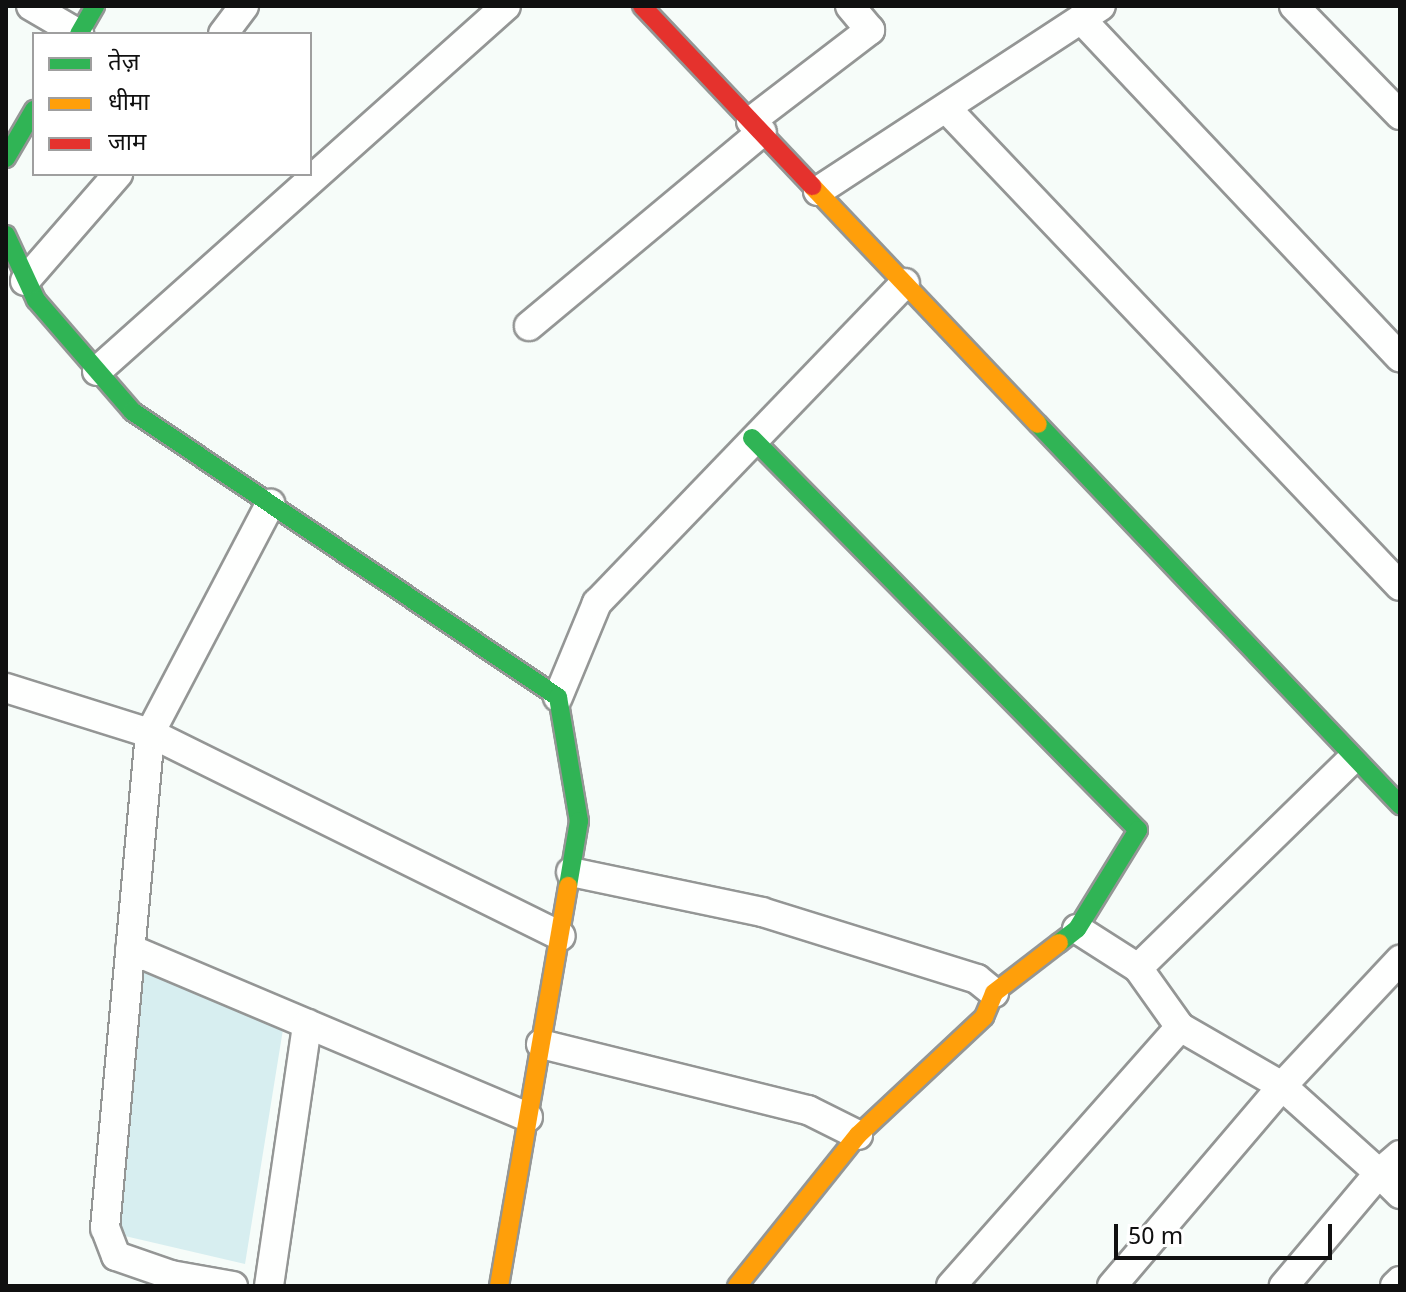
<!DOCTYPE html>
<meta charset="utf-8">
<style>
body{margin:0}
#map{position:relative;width:1406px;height:1292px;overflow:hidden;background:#f6fcf9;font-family:Georgia,"Noto Sans Devanagari",serif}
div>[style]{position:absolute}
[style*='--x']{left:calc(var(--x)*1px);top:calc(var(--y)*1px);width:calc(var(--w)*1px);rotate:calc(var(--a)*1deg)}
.green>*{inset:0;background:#d7eef0}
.roads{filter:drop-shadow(2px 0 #949695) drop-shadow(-2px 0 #949695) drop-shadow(0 2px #949695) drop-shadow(0 -2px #949695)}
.street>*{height:28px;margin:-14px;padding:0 14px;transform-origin:14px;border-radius:14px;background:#fefffe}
.fast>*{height:18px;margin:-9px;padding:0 9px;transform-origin:9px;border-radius:9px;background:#30b455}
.slow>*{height:18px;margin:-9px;padding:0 9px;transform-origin:9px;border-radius:9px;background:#ff9f0a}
.jam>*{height:18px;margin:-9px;padding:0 9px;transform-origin:9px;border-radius:9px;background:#e5322d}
span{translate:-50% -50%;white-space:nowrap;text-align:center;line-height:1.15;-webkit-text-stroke:8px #fff;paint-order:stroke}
.frame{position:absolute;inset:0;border:8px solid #101010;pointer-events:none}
.legend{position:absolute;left:32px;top:32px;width:280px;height:144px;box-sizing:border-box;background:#fff;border:2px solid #9f9f9f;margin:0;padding:10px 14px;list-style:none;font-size:24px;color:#101010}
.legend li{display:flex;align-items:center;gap:16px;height:40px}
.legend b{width:40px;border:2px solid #9f9f9f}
.scale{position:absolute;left:1114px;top:1224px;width:218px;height:36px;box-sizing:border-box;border:4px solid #101010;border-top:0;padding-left:10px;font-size:24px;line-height:28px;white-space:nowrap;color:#101010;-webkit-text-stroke:6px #fff;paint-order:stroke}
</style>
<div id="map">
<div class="green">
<div style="clip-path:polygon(137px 962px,284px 1023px,245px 1264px,112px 1233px)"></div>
</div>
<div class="roads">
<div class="street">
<div style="--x:31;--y:6;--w:56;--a:30.3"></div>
<div style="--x:1294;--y:6;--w:152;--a:45.8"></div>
<div style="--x:1081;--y:19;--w:465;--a:46.7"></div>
<div style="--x:223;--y:34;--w:35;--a:-53"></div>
<div style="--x:946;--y:108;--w:659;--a:46.48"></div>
<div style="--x:751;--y:121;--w:150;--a:-37.4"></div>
<div style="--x:870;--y:30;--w:31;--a:-130"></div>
<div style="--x:818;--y:191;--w:338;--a:-33.2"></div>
<div style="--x:25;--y:281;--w:142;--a:-49"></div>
<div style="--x:529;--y:326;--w:303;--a:-39.8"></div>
<div style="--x:97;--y:371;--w:548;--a:-41.75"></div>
<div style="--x:6;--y:688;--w:151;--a:17.4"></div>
<div style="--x:150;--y:733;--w:458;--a:26.3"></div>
<div style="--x:558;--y:697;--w:102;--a:-67.5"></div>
<div style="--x:597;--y:603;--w:444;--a:-46.1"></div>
<div style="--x:571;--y:872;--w:195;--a:11.8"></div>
<div style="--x:762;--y:912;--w:225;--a:17.3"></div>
<div style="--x:977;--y:979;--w:22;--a:39"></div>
<div style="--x:1077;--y:929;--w:72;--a:32.6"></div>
<div style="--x:1138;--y:968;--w:292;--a:-44.3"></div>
<div style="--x:130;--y:949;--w:432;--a:22.9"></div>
<div style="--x:1138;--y:968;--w:72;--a:54.6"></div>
<div style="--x:1180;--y:1027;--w:118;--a:30"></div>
<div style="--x:1282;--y:1086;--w:130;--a:41.9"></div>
<div style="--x:1379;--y:1173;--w:148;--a:130.1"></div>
<div style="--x:541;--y:1044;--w:275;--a:13.9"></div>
<div style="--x:808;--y:1110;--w:56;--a:26.6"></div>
<div style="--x:1400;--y:1155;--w:28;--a:139"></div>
<div style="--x:1379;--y:1173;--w:30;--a:45"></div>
<div style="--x:233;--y:1286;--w:63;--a:-169.9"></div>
<div style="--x:171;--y:1275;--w:58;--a:-160.9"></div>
<div style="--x:116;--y:1256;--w:30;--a:-111"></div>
<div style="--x:105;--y:1228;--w:497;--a:-84.8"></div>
<div style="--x:150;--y:733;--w:259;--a:-62.3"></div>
<div style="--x:269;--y:1286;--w:265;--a:-81.7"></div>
<div style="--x:951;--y:1286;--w:346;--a:-48.5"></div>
<div style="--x:1112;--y:1286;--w:262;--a:-49.6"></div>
<div style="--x:1282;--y:1086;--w:173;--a:-46.9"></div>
<div style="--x:1395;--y:1286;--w:7;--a:-45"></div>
</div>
<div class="fast">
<div style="--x:79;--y:34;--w:32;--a:-60"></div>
<div style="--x:6;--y:158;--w:56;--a:-59.7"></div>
<div style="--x:6;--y:235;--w:72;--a:65.2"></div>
<div style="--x:36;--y:300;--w:147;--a:49.1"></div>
<div style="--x:132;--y:411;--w:513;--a:33.88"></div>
<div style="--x:558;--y:697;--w:126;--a:80.4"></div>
<div style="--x:579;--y:821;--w:66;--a:99.6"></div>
<div style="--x:1038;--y:424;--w:526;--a:46.46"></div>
<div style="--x:752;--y:438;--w:550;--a:45.44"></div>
<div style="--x:1138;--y:830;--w:116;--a:121.6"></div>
<div style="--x:1077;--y:929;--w:23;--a:142"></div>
</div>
<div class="slow">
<div style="--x:812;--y:186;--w:328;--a:46.5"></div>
<div style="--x:499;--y:1286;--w:406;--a:-80.2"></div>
<div style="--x:737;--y:1286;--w:193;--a:-51.3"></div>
<div style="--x:858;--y:1135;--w:173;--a:-43.1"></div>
<div style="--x:984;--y:1017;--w:26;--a:-67"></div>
<div style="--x:994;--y:993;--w:82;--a:-37.6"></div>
</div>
<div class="jam">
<div style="--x:642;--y:6;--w:248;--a:46.6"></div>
</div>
</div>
<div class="frame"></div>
<ul class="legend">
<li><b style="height:10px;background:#30b455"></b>तेज़</li>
<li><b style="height:10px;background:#ff9f0a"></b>धीमा</li>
<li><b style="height:10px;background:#e5322d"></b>जाम</li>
</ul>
<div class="scale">50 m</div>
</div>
